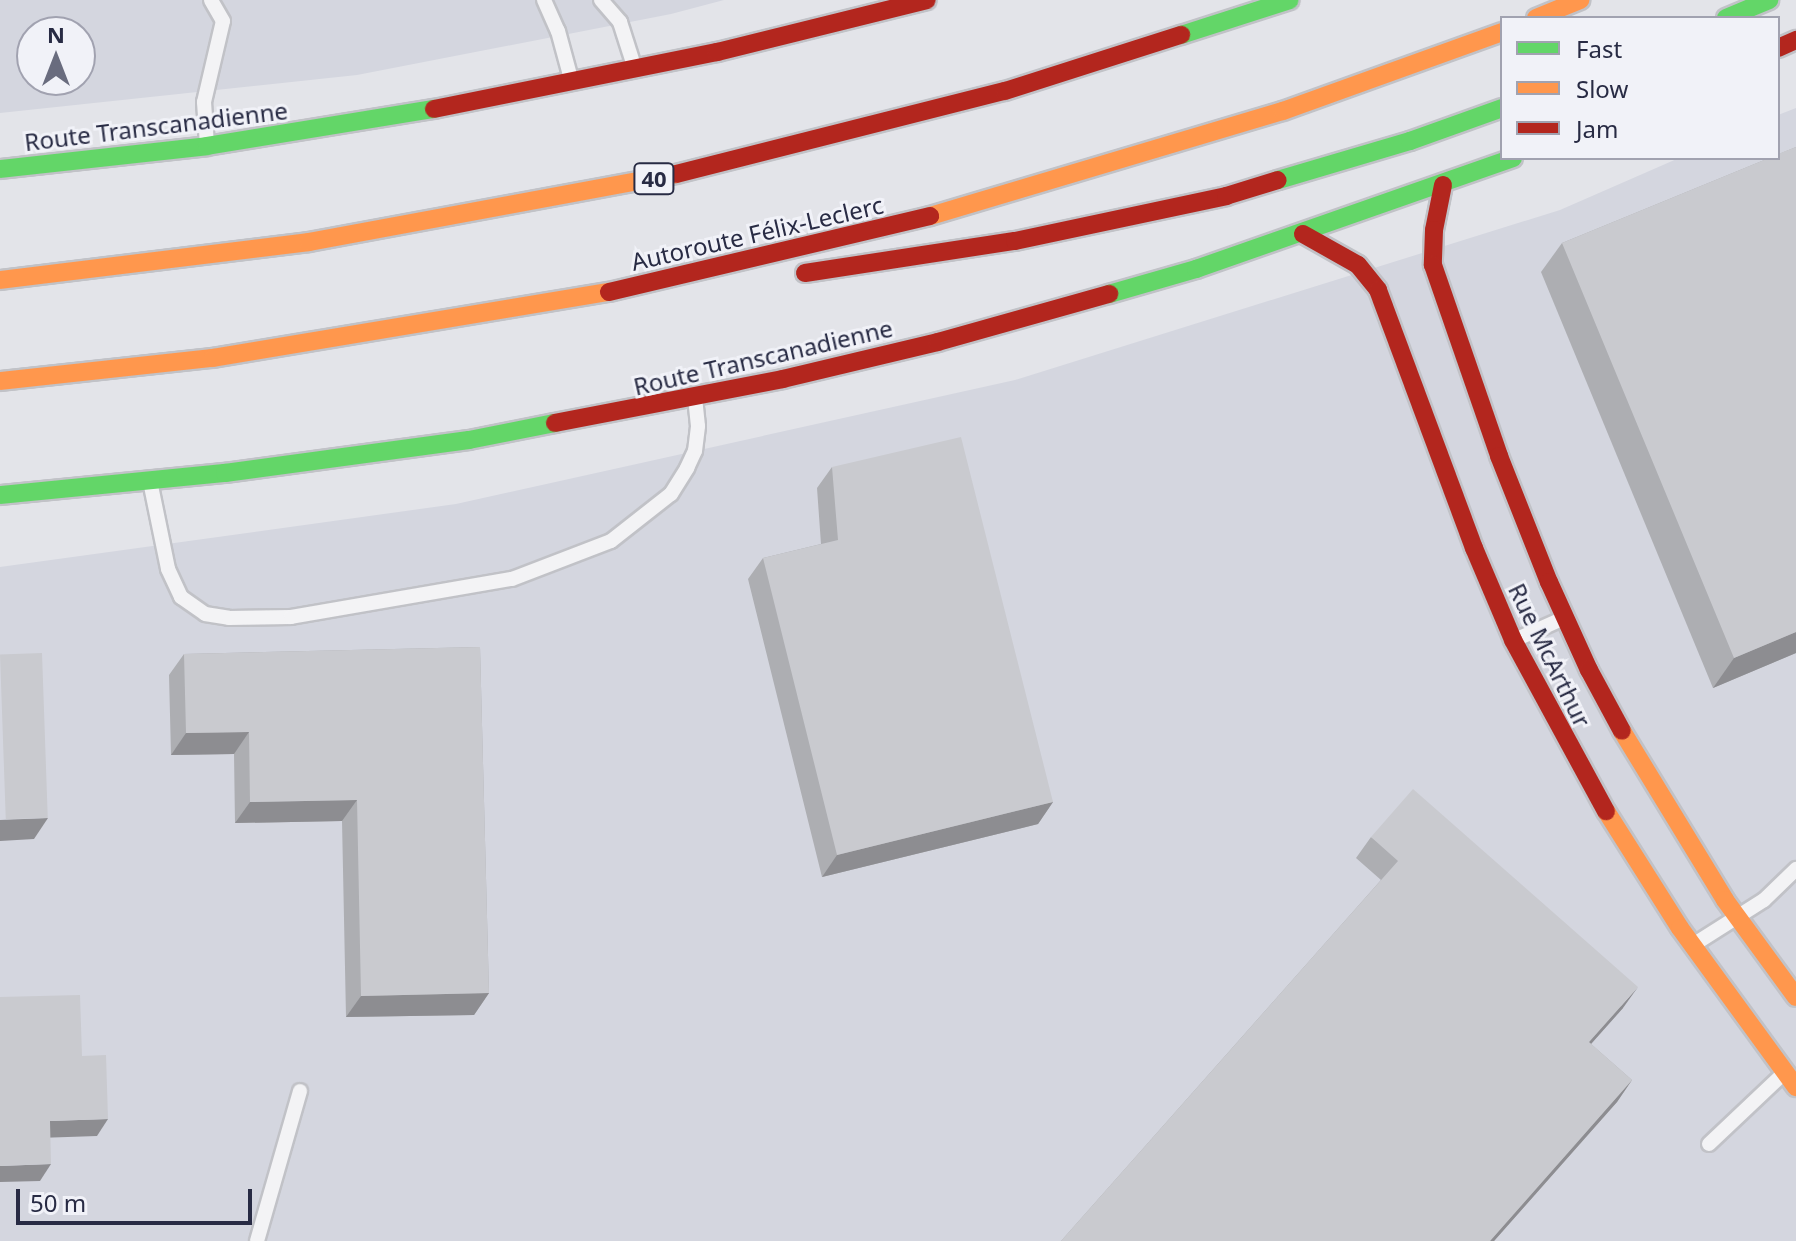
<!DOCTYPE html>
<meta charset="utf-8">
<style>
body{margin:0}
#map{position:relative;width:1796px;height:1241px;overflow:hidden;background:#e3e4e9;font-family:"Noto Sans",sans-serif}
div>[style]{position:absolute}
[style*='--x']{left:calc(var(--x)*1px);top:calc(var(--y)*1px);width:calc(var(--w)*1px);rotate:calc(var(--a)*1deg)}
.built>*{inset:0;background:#d4d6df}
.roads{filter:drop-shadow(2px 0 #c1c2c7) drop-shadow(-2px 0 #c1c2c7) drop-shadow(0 2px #c1c2c7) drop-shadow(0 -2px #c1c2c7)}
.lane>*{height:14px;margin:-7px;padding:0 7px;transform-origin:7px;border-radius:7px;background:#f3f3f5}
.fast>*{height:18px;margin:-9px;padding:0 9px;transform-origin:9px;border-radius:9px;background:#63d668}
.slow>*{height:18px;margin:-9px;padding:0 9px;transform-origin:9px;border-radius:9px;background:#ff974d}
.jam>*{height:18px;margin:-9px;padding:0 9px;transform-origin:9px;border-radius:9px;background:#b3261e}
.wall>*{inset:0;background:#adaeb2}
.shaded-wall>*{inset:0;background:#8d8d91}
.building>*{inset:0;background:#c9cacf;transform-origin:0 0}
span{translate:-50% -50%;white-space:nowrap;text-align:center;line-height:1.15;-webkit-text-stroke:6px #f1f2f8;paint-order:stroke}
.shield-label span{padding:2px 6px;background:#f1f2f8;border:2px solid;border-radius:6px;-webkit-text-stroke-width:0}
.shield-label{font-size:22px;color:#282b44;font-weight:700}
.street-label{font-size:24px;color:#282b44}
.legend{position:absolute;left:1500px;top:16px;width:280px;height:144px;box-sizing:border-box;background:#f1f2f8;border:2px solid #a1a2b0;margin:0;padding:10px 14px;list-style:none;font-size:24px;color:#282b44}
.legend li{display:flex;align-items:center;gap:16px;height:40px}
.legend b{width:40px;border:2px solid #a1a2b0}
.north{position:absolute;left:16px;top:16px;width:80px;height:80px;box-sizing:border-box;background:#f1f2f8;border:2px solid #a1a2b0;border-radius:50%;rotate:0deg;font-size:22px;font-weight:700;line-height:32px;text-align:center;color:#282b44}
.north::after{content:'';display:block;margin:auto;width:28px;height:36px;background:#696c7e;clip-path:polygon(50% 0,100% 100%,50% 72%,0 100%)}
.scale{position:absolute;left:16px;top:1189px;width:236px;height:36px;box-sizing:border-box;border:4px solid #282b44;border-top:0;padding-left:10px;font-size:24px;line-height:28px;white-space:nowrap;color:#282b44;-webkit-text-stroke:6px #f1f2f8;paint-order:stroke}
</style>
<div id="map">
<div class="built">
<div style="clip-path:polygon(evenodd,0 0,724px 0,671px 14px,357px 75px,0 113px,0 0,32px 32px,80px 32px,80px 80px,32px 80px,32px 32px)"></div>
<div style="clip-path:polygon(1796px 108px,1796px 1241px,0 1241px,0 567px,456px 504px,1015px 380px,1560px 210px,1679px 158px,1778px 158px,1778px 115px)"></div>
</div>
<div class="roads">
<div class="lane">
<div style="--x:544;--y:0;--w:34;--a:66"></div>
<div style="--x:558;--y:31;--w:50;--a:74.8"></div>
<div style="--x:601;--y:0;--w:29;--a:49"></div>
<div style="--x:620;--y:22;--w:46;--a:72.3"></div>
<div style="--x:207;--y:145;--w:43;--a:-94"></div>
<div style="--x:204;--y:102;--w:83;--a:-76.8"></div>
<div style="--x:223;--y:21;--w:24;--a:-120"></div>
<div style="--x:150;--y:481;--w:90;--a:78.4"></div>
<div style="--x:168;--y:569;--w:31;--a:65"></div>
<div style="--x:181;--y:597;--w:29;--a:35"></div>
<div style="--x:205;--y:614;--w:24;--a:9"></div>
<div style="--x:229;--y:618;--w:62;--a:-0.9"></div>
<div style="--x:291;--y:617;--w:224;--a:-9.8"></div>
<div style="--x:512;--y:579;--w:106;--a:-21"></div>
<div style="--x:611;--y:541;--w:76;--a:-38.1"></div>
<div style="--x:671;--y:494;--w:31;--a:-58"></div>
<div style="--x:687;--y:468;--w:19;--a:-65"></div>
<div style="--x:695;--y:451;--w:25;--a:-83"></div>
<div style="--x:698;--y:426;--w:28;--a:-96"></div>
<div style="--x:1517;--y:639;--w:51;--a:-24.1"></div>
<div style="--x:1693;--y:945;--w:84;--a:-32.4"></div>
<div style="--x:1764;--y:900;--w:45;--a:-44.1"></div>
<div style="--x:1709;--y:1144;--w:103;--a:-43.4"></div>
<div style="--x:257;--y:1241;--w:156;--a:-74"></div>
</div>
<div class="fast">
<div style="--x:1726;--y:18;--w:47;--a:-22.7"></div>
<div style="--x:1181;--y:35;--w:114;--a:-17.8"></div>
<div style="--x:0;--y:169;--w:208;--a:-6.3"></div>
<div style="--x:207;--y:146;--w:230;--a:-9.3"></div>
<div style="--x:1278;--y:180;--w:138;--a:-16.5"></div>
<div style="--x:1410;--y:141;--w:98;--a:-19.7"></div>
<div style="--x:1109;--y:294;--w:91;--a:-16"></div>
<div style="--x:1196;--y:269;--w:336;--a:-19.3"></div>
<div style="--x:0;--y:495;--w:226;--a:-5.6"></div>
<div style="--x:225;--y:473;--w:246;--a:-7.7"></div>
<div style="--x:469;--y:440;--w:88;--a:-11.2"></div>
</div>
<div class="slow">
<div style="--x:1536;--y:18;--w:48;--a:-22.2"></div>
<div style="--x:930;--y:216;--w:368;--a:-16.6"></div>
<div style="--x:1283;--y:111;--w:233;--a:-19.8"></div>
<div style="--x:0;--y:280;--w:311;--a:-7"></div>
<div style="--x:309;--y:242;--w:373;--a:-10.5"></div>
<div style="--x:0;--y:381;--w:214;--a:-6.2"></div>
<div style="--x:213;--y:358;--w:401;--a:-9.5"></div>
<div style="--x:1622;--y:731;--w:198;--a:58.6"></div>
<div style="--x:1725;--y:900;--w:120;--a:53.8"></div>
<div style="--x:1606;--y:811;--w:138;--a:57.7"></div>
<div style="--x:1680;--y:928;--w:197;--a:53.9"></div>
</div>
<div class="jam">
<div style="--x:1778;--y:48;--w:20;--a:-24"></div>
<div style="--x:434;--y:109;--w:289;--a:-11.4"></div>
<div style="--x:717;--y:52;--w:216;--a:-13.9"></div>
<div style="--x:676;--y:174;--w:339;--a:-14.2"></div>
<div style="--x:1005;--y:91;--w:185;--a:-17.7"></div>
<div style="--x:1443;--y:185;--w:46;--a:101.3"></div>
<div style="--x:1434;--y:230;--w:35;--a:92"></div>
<div style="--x:1433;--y:265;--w:202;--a:70.9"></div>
<div style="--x:1499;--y:456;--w:136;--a:68.4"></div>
<div style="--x:1549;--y:582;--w:97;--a:65.6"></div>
<div style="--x:1589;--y:670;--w:69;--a:61.6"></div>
<div style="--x:1303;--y:234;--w:63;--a:29.4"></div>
<div style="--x:1358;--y:265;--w:32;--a:51"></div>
<div style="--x:1378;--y:290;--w:275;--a:69.6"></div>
<div style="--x:1474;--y:548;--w:100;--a:67"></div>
<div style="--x:1513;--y:640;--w:195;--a:61.5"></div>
<div style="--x:805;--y:273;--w:212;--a:-8.7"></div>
<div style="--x:1015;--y:241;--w:216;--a:-12"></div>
<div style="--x:1226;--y:196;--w:54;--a:-17.1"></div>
<div style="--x:609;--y:292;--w:330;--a:-13.3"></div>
<div style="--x:555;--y:423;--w:232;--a:-10.9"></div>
<div style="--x:783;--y:379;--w:159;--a:-13.4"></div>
<div style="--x:938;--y:342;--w:178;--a:-15.7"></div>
</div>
</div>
<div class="wall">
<div style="clip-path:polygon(1796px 147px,1796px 653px,1713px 688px,1541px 272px,1562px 243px)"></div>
<div style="clip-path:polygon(832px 467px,1053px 802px,1038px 824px,822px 877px,748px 579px,763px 558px,821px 544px,817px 488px)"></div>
<div style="clip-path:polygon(480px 647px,489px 993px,474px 1015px,346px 1017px,342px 821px,235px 823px,234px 754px,171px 755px,169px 675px,184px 654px)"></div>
<div style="clip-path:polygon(1371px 837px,1623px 1008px,1591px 1044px,1632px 1080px,1617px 1102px,1494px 1241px,1061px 1241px,1381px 880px,1356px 858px)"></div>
</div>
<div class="shaded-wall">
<div style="clip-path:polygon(1796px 632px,1796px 653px,1713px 688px,1734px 658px)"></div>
<div style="clip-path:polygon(249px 732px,234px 754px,171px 755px,186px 733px)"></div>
<div style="clip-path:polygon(357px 800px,342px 821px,235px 823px,250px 802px)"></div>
<div style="clip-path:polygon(1053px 802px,1038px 824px,822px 877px,837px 855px)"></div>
<div style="clip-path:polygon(48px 818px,34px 839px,0 841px,0 820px)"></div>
<div style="clip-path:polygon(1638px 987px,1623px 1008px,1574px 1063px,1589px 1042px)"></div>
<div style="clip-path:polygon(489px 993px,474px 1015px,346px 1017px,361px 996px)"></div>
<div style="clip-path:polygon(1632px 1080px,1617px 1102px,1494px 1241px,1490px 1241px)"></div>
<div style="clip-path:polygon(108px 1119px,97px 1136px,38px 1138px,50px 1121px)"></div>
<div style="clip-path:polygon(51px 1164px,40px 1181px,0 1182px,0 1166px)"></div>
</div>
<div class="building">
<div style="clip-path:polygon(1796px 147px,1796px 632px,1734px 658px,1562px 243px,1769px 158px,1778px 158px,1778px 154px)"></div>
<div style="clip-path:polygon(961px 437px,1053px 802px,837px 855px,763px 558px,838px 540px,832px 467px)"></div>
<div style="clip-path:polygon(480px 647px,489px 993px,361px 996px,357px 800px,250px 802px,249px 732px,186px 733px,184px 654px)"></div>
<div style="left:42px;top:653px;width:165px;height:42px;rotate:88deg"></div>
<div style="clip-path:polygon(1413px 789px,1638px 987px,1589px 1042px,1632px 1080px,1490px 1241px,1061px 1241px,1398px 861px,1371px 837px)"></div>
<div style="clip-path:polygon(80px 995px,82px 1056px,106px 1055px,108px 1119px,50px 1121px,51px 1164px,0 1166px,0 997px)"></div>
</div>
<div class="shield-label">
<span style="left:654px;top:179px">40</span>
</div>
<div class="street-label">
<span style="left:156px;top:126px;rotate:-7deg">Route Transcanadienne</span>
<span style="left:757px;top:233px;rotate:-13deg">Autoroute Félix-Leclerc</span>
<span style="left:763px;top:357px;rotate:-13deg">Route Transcanadienne</span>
<span style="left:1550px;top:655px;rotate:64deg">Rue McArthur</span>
</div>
<ul class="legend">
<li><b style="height:10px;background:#63d668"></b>Fast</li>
<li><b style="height:10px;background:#ff974d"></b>Slow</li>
<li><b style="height:10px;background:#b3261e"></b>Jam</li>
</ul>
<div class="north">N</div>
<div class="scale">50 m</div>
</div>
